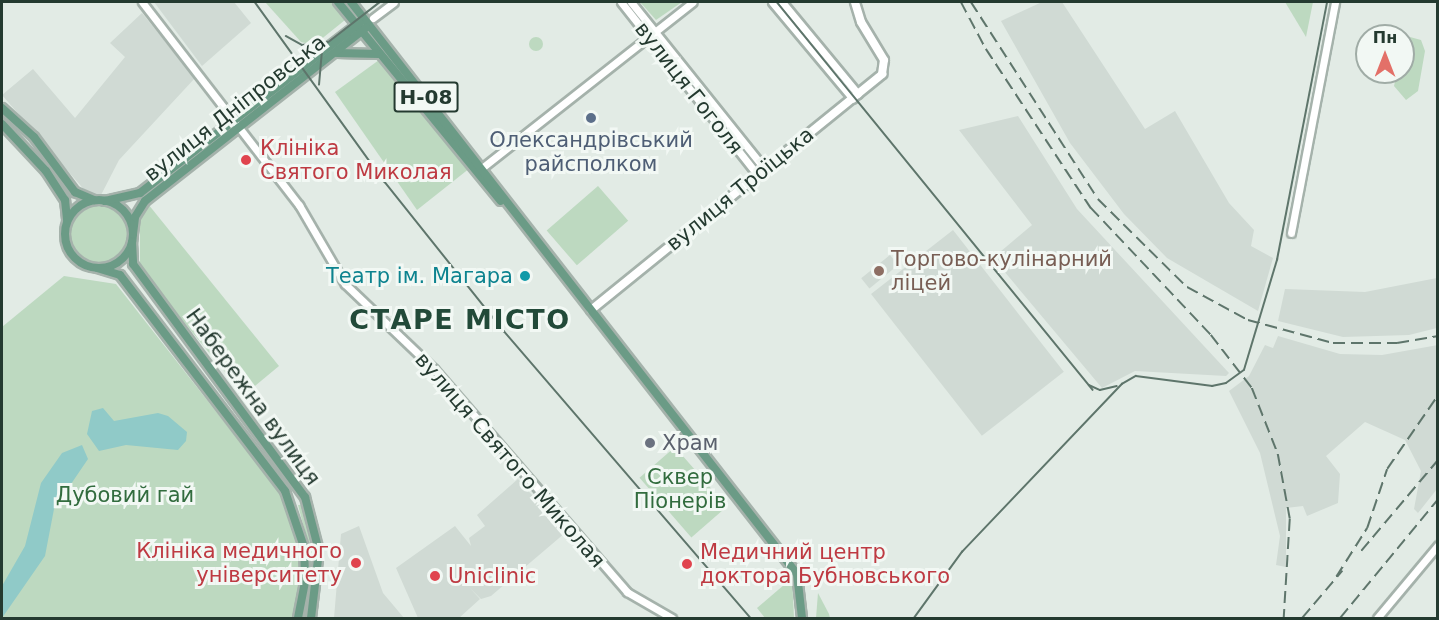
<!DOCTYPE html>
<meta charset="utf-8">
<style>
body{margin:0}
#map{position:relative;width:1439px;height:620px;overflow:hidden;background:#e2ebe5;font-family:"DejaVu Sans",sans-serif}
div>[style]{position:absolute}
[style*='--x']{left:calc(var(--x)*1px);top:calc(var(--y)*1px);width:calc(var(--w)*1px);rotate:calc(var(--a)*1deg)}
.built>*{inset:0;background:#d0dad4;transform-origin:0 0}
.green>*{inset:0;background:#bdd9c0;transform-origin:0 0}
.round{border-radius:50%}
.water>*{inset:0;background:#90cac8}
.roads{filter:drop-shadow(2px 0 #a5b2ab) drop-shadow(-2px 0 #a5b2ab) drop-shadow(0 2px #a5b2ab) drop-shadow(0 -2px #a5b2ab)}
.tertiary>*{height:7px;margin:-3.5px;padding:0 3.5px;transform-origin:3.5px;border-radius:3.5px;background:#fff}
.secondary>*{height:8px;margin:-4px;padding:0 4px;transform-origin:4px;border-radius:4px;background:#fff}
.primary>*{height:8px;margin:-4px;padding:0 4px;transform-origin:4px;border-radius:4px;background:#6b9b86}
.primary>.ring{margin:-4px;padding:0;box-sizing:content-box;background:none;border:8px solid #6b9b86;border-radius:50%}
.tram>*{height:1.5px;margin:-0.75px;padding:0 0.75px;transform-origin:0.75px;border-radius:0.75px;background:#5e756b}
.rail>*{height:1.5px;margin-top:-0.75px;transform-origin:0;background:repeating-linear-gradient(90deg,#5e756b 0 12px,transparent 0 18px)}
.dots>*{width:16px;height:16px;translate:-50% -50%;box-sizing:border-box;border:3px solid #f2f8f4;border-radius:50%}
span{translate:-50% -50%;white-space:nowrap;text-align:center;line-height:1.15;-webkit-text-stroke:6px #f2f8f4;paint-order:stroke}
.shield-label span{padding:2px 4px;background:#f2f8f4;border:2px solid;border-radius:4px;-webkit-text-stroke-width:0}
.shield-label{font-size:20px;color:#243a30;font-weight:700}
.street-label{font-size:21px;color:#243a30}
.service-label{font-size:21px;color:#4e5e75}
.health-label{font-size:21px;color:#be3a42}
.left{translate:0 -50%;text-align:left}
.right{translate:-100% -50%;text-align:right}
.education-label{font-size:21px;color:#785e54}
.culture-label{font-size:21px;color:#0d838f}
.worship-label{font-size:21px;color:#5b616d}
.park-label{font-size:21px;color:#326c3e}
.district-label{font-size:27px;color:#224a39;font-weight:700;letter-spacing:1.5px}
.frame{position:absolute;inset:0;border:3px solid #243a30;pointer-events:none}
.north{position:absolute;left:1355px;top:24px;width:60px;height:60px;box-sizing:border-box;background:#f2f8f4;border:2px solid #a0aca6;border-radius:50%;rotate:0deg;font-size:16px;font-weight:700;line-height:24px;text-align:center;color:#243a30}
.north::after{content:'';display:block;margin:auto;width:21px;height:27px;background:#e37068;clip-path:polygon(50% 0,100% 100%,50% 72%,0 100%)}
</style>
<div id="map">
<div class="built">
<div style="clip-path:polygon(154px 2px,234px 2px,251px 23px,202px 66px)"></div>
<div style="clip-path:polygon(1042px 2px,1062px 2px,1145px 129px,1175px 111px,1229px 203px,1254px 230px,1251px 246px,1273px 258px,1258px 311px,1167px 258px,1124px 214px,1070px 143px,1001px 21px)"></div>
<div style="clip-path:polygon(142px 13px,195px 78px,119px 160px,101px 195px,87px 193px,2px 95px,33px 69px,75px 118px,125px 57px,110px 43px)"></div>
<div style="clip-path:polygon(1018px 116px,1077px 209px,1229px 373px,1226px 376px,1135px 371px,1102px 388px,993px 258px,1032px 225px,959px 130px)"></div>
<div style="left:953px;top:230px;width:180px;height:104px;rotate:52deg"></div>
<div style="left:890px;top:255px;width:13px;height:37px;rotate:51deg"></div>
<div style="clip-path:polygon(1437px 278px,1437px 328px,1409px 335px,1343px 337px,1278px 321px,1285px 289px,1365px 292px)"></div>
<div style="clip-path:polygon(1278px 336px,1340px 354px,1382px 355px,1438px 345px,1437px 489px,1418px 513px,1414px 509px,1421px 471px,1405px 440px,1365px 422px,1326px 456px,1340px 474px,1338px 503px,1307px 516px,1303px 506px,1286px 508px,1286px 567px,1276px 565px,1280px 536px,1260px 453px,1229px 391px,1249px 376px,1265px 345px,1273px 348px)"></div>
<div style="clip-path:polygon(518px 479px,565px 533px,491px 596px,481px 599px,469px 587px,480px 599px,459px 618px,418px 618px,396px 568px,455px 526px,471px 546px,469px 538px,485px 526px,477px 515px)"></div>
<div style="clip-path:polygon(359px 526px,383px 593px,404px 618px,334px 618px,341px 534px)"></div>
</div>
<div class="green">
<div style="clip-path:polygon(265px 2px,331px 2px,345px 20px,314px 45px,301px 42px)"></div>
<div style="clip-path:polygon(640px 2px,682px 2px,656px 20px)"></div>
<div style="clip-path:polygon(1285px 2px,1313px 2px,1306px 37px)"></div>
<div style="clip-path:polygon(1410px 37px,1421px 40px,1425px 51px,1418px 91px,1406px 100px,1394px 86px,1397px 72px,1403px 72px,1403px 43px)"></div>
<div class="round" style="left:529px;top:37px;width:14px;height:14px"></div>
<div style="clip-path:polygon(379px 60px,470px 168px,417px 210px,335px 92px)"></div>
<div style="left:598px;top:186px;width:46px;height:68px;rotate:49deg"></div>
<div style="clip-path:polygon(148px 204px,279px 366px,244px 395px,140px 269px,140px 219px)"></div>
<div class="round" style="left:69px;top:205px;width:58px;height:58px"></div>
<div style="clip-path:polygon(64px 276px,116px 284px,283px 497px,298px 547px,300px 578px,292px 618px,2px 618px,2px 327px)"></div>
<div style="left:675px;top:447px;width:79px;height:47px;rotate:49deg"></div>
<div style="clip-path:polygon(298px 505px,304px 505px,312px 527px,317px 565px,309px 618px,303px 618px,310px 551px)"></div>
<div style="clip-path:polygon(792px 578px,794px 618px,765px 618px,757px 608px)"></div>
<div style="clip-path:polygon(818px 593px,829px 614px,830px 618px,816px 618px)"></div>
</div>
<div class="water">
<div style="clip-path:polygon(103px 408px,114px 421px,158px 413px,168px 416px,187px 432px,186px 441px,178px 450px,126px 445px,99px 451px,87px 434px,92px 411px)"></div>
<div style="clip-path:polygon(82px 445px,88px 459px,54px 509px,45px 556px,2px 618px,2px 586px,25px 546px,41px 483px,62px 453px)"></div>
</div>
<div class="roads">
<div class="tertiary">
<div style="--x:142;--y:2;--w:257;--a:52.3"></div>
<div style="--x:299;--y:205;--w:91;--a:59.8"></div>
<div style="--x:345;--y:284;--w:123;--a:43.7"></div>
<div style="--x:434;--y:369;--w:295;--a:49.1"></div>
<div style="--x:627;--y:592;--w:52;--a:30"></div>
<div style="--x:621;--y:2;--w:219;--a:51.7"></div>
<div style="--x:631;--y:2;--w:213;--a:51.3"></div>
<div style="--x:772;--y:2;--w:126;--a:50.1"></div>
<div style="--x:782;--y:2;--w:119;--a:50.4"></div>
<div style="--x:373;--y:18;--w:26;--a:-37"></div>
<div style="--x:478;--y:171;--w:273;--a:-38.2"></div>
<div style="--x:1291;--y:233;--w:235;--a:-79.2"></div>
<div style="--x:1377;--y:618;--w:95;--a:-50.1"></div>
</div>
<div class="secondary">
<div style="--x:591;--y:310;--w:375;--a:-39"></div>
<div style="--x:882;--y:74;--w:14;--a:-82"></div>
<div style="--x:884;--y:60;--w:44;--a:-121.2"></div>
<div style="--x:861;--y:22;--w:21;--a:-107"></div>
</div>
<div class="primary">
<div style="--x:338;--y:2;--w:257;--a:50.7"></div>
<div style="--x:351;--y:2;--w:725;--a:52.06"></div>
<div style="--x:797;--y:574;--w:44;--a:83.5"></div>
<div style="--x:337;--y:53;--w:42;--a:1.4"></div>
<div style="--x:2;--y:108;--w:43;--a:42.2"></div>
<div style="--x:34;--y:137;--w:69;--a:53.3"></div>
<div style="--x:75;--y:192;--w:21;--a:23"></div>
<div style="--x:2;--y:124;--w:64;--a:46.9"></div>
<div style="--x:46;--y:171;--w:35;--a:57"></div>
<div style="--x:65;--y:200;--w:20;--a:84"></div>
<div class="ring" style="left:65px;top:200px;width:60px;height:60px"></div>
<div style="--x:105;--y:201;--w:36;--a:-13"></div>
<div style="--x:140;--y:193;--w:278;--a:-37.7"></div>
<div style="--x:133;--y:234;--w:17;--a:-83"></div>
<div style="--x:135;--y:217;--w:19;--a:-58"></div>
<div style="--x:145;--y:201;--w:281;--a:-38.1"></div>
<div style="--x:132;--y:242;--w:22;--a:87"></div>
<div style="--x:133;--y:264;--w:290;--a:53.6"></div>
<div style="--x:305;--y:497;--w:56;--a:75.5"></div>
<div style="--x:319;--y:551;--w:67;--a:96.8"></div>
<div style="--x:97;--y:268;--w:24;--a:17"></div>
<div style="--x:120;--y:275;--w:272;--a:52.6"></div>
<div style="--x:285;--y:491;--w:59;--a:71.3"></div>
<div style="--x:304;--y:547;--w:35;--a:88"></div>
<div style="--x:305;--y:582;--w:37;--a:101"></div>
</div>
</div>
<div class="tram">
<div style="--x:255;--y:2;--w:222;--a:54.2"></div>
<div style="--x:385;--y:182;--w:191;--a:51.4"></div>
<div style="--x:504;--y:331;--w:379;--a:49.3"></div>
<div style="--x:777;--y:2;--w:500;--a:50.84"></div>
<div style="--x:286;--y:36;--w:18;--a:29"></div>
<div style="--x:302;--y:45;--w:26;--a:-7"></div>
<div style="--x:319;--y:85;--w:38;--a:-85"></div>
<div style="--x:322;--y:47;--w:73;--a:-37.8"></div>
<div style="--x:1089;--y:385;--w:12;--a:24"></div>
<div style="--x:1100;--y:390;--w:17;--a:-13"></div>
<div style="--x:914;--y:618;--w:82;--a:-54"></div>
<div style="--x:962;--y:552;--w:232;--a:-46.4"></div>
<div style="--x:1122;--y:384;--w:16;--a:-30"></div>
<div style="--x:1136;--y:376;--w:77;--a:7.5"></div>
<div style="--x:1212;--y:386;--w:14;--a:-12"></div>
<div style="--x:1226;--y:383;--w:22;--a:-36"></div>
<div style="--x:1244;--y:370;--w:115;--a:-73.3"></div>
<div style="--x:1277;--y:260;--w:263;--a:-79"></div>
</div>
<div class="rail">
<div style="--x:961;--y:2;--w:53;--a:62"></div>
<div style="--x:986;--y:49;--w:191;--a:56.6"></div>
<div style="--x:1091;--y:208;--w:175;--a:46.6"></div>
<div style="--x:1211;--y:335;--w:67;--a:52.3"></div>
<div style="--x:1252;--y:388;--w:71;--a:68.5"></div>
<div style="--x:1278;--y:454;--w:66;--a:79.5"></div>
<div style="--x:1290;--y:519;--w:99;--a:93.5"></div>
<div style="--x:971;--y:2;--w:234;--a:57.2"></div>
<div style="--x:1098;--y:199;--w:125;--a:44.7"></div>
<div style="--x:1187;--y:287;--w:69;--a:28.4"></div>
<div style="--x:1248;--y:320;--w:88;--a:15.1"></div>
<div style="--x:1333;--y:343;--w:64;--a:0"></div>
<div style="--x:1397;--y:343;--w:42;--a:-9.7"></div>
<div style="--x:1361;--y:551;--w:119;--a:-49.8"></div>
<div style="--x:1336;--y:577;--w:58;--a:-57.7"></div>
<div style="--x:1367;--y:528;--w:62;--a:-71.3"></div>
<div style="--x:1387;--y:469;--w:90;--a:-55.4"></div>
<div style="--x:1302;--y:618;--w:62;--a:-49.6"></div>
<div style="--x:1340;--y:618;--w:154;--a:-50.5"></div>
</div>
<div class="dots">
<div style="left:591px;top:118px;background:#5c6f8a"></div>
<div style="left:246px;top:160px;background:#e0444e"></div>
<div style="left:879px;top:271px;background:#8d6e63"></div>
<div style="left:525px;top:276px;background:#0f9aa8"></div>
<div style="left:650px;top:443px;background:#6b7280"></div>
<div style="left:356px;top:563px;background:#e0444e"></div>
<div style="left:687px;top:564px;background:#e0444e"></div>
<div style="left:435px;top:576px;background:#e0444e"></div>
</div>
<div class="shield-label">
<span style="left:426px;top:97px">Н-08</span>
</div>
<div class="street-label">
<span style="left:689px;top:88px;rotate:52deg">вулиця Гоголя</span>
<span style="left:235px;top:108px;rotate:-38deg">вулиця Дніпровська</span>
<span style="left:740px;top:189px;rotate:-39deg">вулиця Троїцька</span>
<span style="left:253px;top:397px;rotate:54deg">Набережна вулиця</span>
<span style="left:510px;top:460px;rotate:49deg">вулиця Святого Миколая</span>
</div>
<div class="service-label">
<span style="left:591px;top:152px">Олександрівський<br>райсполком</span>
</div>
<div class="health-label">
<span class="left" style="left:260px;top:160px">Клініка<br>Святого Миколая</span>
<span class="right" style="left:342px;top:563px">Клініка медичного<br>університету</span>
<span class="left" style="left:700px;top:564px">Медичний центр<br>доктора Бубновського</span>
<span class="left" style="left:448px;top:576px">Uniclinic</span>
</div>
<div class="education-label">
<span class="left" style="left:891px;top:271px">Торгово-кулінарний<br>ліцей</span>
</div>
<div class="culture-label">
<span class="right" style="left:513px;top:276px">Театр ім. Магара</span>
</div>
<div class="worship-label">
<span class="left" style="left:662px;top:443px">Храм</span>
</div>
<div class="park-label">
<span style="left:680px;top:489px">Сквер<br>Піонерів</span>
<span style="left:125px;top:495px">Дубовий гай</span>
</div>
<div class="district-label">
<span style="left:460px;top:320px">СТАРЕ МІСТО</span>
</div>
<div class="frame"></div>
<div class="north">Пн</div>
</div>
